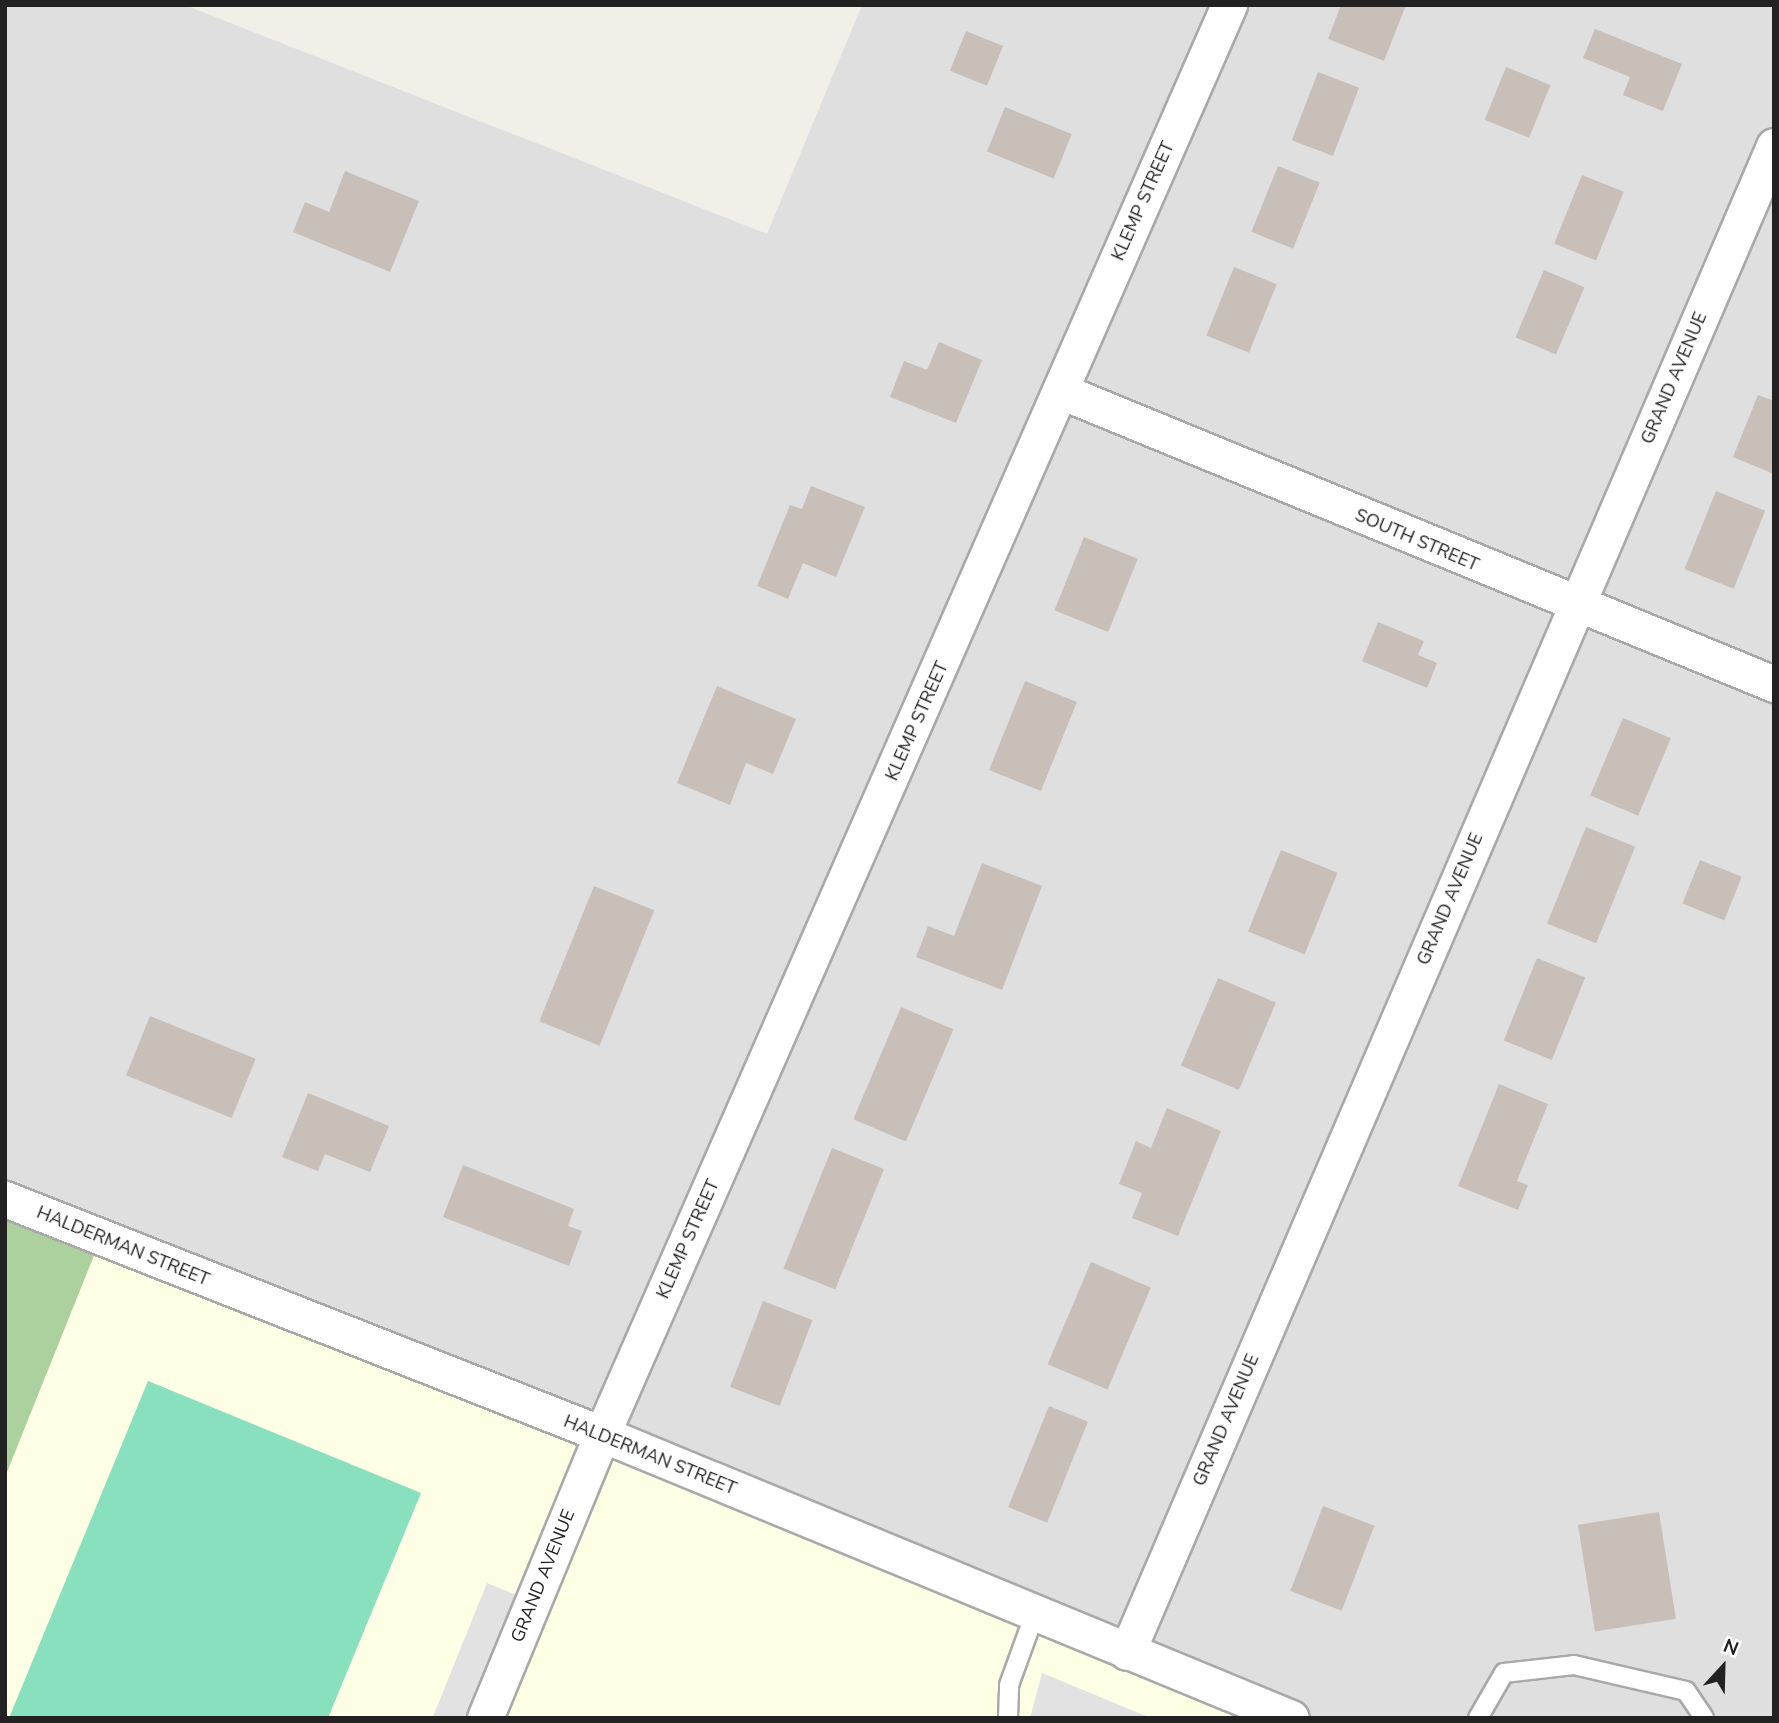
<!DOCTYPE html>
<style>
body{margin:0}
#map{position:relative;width:1779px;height:1723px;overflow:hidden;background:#f2efe9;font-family:"Nunito Sans",sans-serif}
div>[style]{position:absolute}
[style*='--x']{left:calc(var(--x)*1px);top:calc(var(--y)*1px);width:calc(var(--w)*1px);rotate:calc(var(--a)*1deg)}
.residential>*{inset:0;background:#e0dfdf}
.education>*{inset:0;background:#ffffe5}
.forest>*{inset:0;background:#add19e}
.pitch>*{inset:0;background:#88e0be}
.parking>*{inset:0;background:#e2e2e2;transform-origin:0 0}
.building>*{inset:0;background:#c7bfb8;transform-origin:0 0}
.roads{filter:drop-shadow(2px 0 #a9a9a9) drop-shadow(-2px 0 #a9a9a9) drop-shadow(0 2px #a9a9a9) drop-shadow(0 -2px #a9a9a9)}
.lane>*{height:18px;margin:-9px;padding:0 9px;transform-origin:9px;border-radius:9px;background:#fff}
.street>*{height:35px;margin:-17.5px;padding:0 17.5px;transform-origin:17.5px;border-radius:17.5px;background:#fff}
span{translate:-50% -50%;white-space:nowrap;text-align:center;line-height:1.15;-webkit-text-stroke:7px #fff;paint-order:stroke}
.street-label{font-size:18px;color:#222}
.frame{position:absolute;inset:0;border:7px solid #222;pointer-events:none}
.north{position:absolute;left:1688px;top:1632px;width:70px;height:70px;-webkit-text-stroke:5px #fff;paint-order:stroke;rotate:22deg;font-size:19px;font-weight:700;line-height:28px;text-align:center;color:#222}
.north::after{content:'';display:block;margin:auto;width:24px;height:32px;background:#222;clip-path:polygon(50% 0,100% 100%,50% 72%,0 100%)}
</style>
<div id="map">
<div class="residential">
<div style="clip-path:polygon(5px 5px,185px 5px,767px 234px,862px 5px,1774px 5px,1774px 1718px,1291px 1718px,5px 1199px)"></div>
</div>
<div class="education">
<div style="clip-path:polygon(101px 1238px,1291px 1718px,5px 1718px,5px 1477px)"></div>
</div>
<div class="forest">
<div style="clip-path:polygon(5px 1199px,101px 1238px,5px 1477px)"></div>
</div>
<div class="pitch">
<div style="clip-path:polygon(148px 1381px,421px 1493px,328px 1718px,9px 1718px)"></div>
</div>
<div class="parking">
<div style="left:487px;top:1583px;width:31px;height:146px;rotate:22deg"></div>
<div style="clip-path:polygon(1042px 1673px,1151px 1718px,1030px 1718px)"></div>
</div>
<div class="building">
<div style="clip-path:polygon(1341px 5px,1406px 5px,1384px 61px,1328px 39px)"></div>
<div style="clip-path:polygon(1595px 29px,1682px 64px,1663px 111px,1623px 95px,1630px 77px,1583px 58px)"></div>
<div style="left:966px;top:31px;width:40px;height:43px;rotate:22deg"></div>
<div style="left:1506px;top:67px;width:48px;height:57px;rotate:22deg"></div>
<div style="left:1318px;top:72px;width:44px;height:73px;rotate:21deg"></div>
<div style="left:1005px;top:107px;width:72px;height:48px;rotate:22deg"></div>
<div style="left:1278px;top:166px;width:45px;height:71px;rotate:22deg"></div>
<div style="clip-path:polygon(345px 171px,419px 201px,390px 272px,293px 232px,305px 202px,329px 212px)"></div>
<div style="left:1582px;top:175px;width:45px;height:74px;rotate:22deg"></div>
<div style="left:1234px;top:267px;width:46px;height:74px;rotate:22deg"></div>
<div style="left:1544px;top:270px;width:44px;height:73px;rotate:23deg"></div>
<div style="clip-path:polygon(939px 342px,982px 360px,956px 423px,890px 397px,904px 361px,927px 370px)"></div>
<div style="clip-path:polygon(1758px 395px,1774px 401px,1774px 474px,1733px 457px)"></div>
<div style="clip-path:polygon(811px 486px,865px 507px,836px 577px,803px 563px,788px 599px,757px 586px,790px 505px,802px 509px)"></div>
<div style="left:1716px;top:491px;width:53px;height:84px;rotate:22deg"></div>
<div style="left:1084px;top:537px;width:58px;height:79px;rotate:22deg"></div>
<div style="clip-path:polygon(1378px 622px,1424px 641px,1418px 655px,1437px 663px,1427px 688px,1362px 661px)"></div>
<div style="left:1025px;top:681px;width:56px;height:96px;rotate:22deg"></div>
<div style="clip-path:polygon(717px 686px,796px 719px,773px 774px,746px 763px,730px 805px,677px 783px)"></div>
<div style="left:1623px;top:718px;width:52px;height:84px;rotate:23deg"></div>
<div style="left:1586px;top:827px;width:53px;height:104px;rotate:22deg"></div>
<div style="left:1281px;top:850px;width:61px;height:88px;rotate:22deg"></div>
<div style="left:1700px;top:860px;width:45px;height:47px;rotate:22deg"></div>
<div style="clip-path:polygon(982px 863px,1042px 886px,1002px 990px,916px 957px,928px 926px,954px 936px)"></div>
<div style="left:594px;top:886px;width:65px;height:146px;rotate:22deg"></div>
<div style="left:1537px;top:958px;width:52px;height:89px;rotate:22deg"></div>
<div style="left:1218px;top:978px;width:63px;height:95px;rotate:23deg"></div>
<div style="left:901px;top:1007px;width:57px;height:122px;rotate:23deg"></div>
<div style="left:150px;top:1016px;width:114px;height:64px;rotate:22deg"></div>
<div style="clip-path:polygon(1499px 1084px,1548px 1104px,1517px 1181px,1528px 1185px,1518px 1210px,1458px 1186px)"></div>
<div style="clip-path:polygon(308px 1093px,389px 1126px,370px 1172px,325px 1154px,318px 1171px,282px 1157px)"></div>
<div style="clip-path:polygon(1167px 1108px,1221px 1131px,1178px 1236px,1132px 1218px,1142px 1193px,1119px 1184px,1136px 1141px,1151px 1148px)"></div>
<div style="left:832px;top:1148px;width:56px;height:130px;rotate:22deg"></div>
<div style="clip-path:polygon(463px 1165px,574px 1209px,568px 1226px,582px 1231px,569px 1266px,443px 1217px)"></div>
<div style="left:1091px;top:1262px;width:65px;height:111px;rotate:23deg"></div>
<div style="left:763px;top:1301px;width:53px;height:92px;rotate:21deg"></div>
<div style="left:1049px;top:1406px;width:42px;height:109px;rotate:22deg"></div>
<div style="left:1323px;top:1506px;width:55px;height:91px;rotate:21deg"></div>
<div style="left:1659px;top:1512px;width:108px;height:82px;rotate:81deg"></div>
</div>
<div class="roads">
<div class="lane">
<div style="--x:1008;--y:1718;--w:33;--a:-88"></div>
<div style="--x:1009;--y:1685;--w:77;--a:-70.1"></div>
<div style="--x:1478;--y:1718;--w:52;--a:-60"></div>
<div style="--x:1504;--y:1673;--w:70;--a:-6.5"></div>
<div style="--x:1574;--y:1665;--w:115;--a:13.1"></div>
<div style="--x:1686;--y:1691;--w:32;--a:56"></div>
</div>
<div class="street">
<div style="--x:1063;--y:392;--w:769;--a:22.33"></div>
<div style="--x:5;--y:1199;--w:642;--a:21.49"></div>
<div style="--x:602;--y:1434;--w:745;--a:22.4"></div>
<div style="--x:1127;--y:1652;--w:1639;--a:-66.75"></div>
<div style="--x:485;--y:1718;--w:307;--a:-67.6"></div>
<div style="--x:602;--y:1434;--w:1561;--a:-66.31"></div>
</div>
</div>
<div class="street-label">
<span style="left:1143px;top:201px;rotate:-66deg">KLEMP STREET</span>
<span style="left:1674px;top:378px;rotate:-67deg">GRAND AVENUE</span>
<span style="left:1417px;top:540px;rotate:23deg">SOUTH STREET</span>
<span style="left:917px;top:721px;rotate:-66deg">KLEMP STREET</span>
<span style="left:1450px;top:899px;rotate:-67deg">GRAND AVENUE</span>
<span style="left:688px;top:1239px;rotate:-66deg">KLEMP STREET</span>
<span style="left:123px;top:1246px;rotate:22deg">HALDERMAN STREET</span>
<span style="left:1226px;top:1420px;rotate:-67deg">GRAND AVENUE</span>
<span style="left:650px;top:1455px;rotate:22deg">HALDERMAN STREET</span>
<span style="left:543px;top:1576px;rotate:-68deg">GRAND AVENUE</span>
</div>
<div class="frame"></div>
<div class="north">N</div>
</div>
